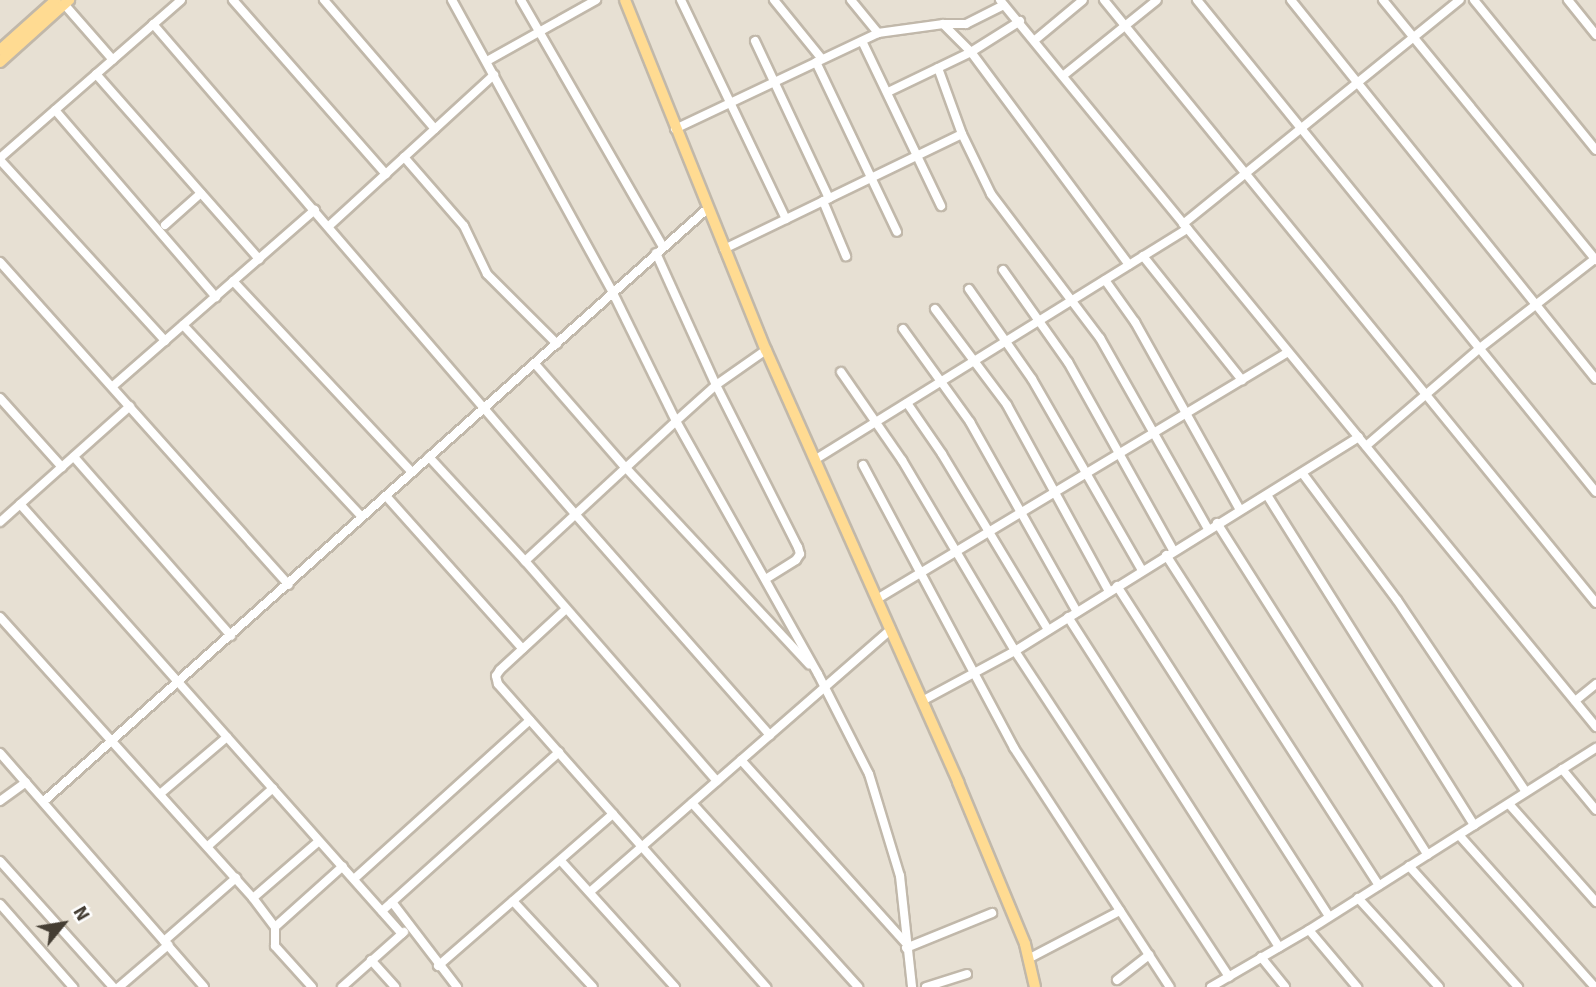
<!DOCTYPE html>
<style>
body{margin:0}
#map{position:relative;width:1596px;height:987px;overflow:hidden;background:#f3eee5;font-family:Signika,sans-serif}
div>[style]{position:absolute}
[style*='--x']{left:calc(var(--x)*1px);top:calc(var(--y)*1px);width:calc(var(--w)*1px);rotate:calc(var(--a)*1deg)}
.residential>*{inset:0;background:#e7e0d3;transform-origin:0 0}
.roads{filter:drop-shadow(2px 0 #c1b8aa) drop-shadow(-2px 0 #c1b8aa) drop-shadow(0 2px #c1b8aa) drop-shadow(0 -2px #c1b8aa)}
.minor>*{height:8px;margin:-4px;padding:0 4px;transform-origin:4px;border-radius:4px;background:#fff}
.major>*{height:10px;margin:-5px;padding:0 5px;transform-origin:5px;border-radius:5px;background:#ffdb92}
span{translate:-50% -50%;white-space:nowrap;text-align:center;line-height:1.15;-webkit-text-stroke:7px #fff;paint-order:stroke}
.north{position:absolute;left:28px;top:889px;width:70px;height:70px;-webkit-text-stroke:5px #fff;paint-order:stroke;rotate:60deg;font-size:19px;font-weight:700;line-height:28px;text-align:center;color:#453e34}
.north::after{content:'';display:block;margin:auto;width:24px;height:32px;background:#453e34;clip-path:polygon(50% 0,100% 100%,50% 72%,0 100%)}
</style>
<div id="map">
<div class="residential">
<div style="left:0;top:0;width:1596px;height:987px"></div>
</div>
<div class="roads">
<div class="minor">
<div style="--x:233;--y:0;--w:232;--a:48.7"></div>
<div style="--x:324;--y:0;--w:170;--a:49.3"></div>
<div style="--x:452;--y:0;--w:334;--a:61.2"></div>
<div style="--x:613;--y:293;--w:143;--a:63.8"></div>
<div style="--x:676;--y:421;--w:290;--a:60.7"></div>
<div style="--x:818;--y:674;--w:112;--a:63"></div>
<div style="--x:869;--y:774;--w:107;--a:73.1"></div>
<div style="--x:900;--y:876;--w:112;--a:83.8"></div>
<div style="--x:521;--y:0;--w:285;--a:60.1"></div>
<div style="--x:681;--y:0;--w:243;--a:64.4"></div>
<div style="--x:774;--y:0;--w:76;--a:50.9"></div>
<div style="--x:851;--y:0;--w:43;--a:50.7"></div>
<div style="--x:1000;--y:0;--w:940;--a:50.65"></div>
<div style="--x:1104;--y:0;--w:778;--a:50.79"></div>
<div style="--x:1197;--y:0;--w:633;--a:50.96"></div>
<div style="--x:1291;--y:0;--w:486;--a:51.2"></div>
<div style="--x:1383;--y:0;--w:336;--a:50.7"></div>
<div style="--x:1474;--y:0;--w:193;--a:50.9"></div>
<div style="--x:1568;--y:0;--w:45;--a:51.3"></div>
<div style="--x:64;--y:4;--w:74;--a:48.8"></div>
<div style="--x:153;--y:24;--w:647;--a:49.26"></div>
<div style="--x:575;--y:514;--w:295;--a:48.6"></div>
<div style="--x:943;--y:24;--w:40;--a:45"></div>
<div style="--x:971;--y:52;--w:265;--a:53.4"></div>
<div style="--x:1035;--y:40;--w:62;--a:-39.8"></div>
<div style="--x:755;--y:41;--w:174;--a:64.8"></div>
<div style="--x:862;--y:41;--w:183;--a:64.4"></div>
<div style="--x:487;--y:61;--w:125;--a:-29.2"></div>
<div style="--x:816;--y:62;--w:188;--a:64.5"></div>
<div style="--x:938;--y:68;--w:70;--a:70"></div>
<div style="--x:962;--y:134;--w:67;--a:64.2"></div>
<div style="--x:991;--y:194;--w:181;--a:52.9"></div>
<div style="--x:1100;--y:338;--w:219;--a:60.5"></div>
<div style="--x:96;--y:74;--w:247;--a:48.6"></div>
<div style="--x:1064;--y:75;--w:119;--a:-38.9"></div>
<div style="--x:888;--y:92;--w:92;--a:-25.7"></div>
<div style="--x:971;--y:52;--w:58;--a:-32.3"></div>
<div style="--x:55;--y:110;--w:247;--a:49.3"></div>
<div style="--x:675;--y:129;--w:225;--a:-25.3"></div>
<div style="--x:878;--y:33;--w:66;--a:-7.9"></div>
<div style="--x:943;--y:24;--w:23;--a:0"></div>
<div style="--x:966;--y:24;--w:42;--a:-26.6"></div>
<div style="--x:404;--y:157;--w:91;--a:49"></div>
<div style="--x:464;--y:226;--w:53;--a:64.4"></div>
<div style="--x:487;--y:274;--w:99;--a:45"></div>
<div style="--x:0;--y:158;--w:240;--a:-41.1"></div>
<div style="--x:0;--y:160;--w:245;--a:47.6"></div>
<div style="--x:823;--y:201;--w:60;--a:67.3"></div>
<div style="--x:1183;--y:224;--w:356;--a:-39"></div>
<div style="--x:165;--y:225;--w:48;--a:-41.6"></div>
<div style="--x:329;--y:226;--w:224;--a:-42.5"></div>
<div style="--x:724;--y:249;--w:264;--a:-25.8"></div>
<div style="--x:656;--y:253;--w:145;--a:65.6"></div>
<div style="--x:716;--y:385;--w:182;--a:63.2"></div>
<div style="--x:798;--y:547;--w:7;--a:74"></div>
<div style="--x:800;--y:554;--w:7;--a:124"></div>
<div style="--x:796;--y:560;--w:36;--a:148"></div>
<div style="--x:1143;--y:256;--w:159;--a:51.4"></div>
<div style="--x:0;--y:262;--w:433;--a:48.2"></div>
<div style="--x:1003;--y:270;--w:113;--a:54.8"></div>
<div style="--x:1068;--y:362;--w:215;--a:60.8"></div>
<div style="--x:1105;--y:280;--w:52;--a:54.5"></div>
<div style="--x:1135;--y:322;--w:215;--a:60.8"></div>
<div style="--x:233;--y:281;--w:262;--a:46.9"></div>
<div style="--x:969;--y:289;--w:110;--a:55"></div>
<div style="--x:1032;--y:379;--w:220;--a:60.1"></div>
<div style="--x:935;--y:309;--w:120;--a:53.1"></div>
<div style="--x:1007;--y:405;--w:212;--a:61.3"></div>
<div style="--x:183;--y:325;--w:262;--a:47"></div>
<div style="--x:903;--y:329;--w:115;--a:54.2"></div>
<div style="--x:970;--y:422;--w:218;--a:60.6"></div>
<div style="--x:535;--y:364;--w:137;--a:48.9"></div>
<div style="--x:625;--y:467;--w:270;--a:47"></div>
<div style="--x:841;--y:372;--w:107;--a:55.3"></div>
<div style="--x:902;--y:460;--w:222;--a:59.4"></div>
<div style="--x:1015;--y:651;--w:390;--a:56.7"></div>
<div style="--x:113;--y:386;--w:268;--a:-41.1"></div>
<div style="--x:0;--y:398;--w:93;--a:48.1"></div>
<div style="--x:907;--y:403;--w:62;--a:55.5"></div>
<div style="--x:942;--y:454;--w:205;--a:58.9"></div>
<div style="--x:1366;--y:446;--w:150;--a:-40.7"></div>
<div style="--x:1480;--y:348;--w:147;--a:-37.8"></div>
<div style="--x:74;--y:457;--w:238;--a:48.7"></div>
<div style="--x:429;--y:457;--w:142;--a:47.3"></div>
<div style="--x:525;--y:561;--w:292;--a:48.9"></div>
<div style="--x:816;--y:459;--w:437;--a:-31.8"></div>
<div style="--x:863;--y:465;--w:321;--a:61.9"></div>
<div style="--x:1014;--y:748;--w:285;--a:56.9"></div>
<div style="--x:1303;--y:474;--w:157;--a:53.3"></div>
<div style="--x:1397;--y:600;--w:231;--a:56.1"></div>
<div style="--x:1267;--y:495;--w:390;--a:57.9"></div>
<div style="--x:386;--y:496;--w:205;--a:48.2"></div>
<div style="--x:20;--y:504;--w:575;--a:48.38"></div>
<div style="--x:0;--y:522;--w:174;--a:-41.7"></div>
<div style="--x:1217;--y:523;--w:393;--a:57.6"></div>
<div style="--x:1166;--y:555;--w:393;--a:57.2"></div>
<div style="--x:525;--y:561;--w:206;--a:-42.8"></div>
<div style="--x:676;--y:421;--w:54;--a:-42"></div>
<div style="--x:716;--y:385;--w:61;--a:-35"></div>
<div style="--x:1117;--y:586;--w:392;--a:57.3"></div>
<div style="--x:877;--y:599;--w:478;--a:-31"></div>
<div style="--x:566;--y:609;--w:90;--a:137.3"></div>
<div style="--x:500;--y:670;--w:7;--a:124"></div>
<div style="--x:496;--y:676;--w:8;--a:76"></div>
<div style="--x:498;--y:684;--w:405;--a:48.5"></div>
<div style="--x:0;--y:617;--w:378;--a:48"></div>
<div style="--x:253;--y:898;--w:36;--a:53"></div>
<div style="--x:275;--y:927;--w:19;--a:90"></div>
<div style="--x:275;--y:946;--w:55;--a:47.9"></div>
<div style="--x:1068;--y:617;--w:392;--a:57.4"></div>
<div style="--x:922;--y:701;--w:106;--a:-28.3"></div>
<div style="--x:1015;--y:651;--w:405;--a:-31.9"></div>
<div style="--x:1575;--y:701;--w:27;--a:-39"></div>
<div style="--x:0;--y:753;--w:310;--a:48.9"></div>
<div style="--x:741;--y:760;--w:245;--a:48"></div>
<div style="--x:1562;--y:769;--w:53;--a:50.3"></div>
<div style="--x:160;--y:794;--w:88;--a:-40.4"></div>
<div style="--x:0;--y:801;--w:32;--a:-36"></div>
<div style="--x:43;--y:802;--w:890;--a:-41.77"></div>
<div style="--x:692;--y:803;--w:248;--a:47.9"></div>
<div style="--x:1509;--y:804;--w:131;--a:48.4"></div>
<div style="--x:1459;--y:835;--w:204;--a:48.2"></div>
<div style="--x:208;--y:846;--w:87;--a:-41.7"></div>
<div style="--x:0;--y:861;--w:169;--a:48.1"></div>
<div style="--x:561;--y:861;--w:170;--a:47.9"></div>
<div style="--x:1409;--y:866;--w:163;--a:48"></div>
<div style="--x:354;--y:879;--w:237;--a:-42.1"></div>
<div style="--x:591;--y:891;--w:398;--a:-41.1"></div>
<div style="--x:253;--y:898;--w:87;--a:-40.8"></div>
<div style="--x:1358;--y:898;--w:120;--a:47.7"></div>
<div style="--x:513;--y:901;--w:117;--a:47.1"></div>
<div style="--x:392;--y:902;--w:107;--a:52.6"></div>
<div style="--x:0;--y:904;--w:111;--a:48.7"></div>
<div style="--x:382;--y:911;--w:238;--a:-41.9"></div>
<div style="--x:275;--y:927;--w:91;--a:-41.9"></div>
<div style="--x:1309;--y:930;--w:75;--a:49.9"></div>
<div style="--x:164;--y:941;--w:96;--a:-41.2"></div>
<div style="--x:906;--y:948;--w:93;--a:-22.1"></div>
<div style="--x:1261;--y:957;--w:38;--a:51"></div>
<div style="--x:1028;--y:959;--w:104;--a:-27.6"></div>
<div style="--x:371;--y:960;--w:36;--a:48"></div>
<div style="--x:438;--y:966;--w:232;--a:-41"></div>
<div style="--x:1117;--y:980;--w:41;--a:-38"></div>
<div style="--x:119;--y:987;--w:65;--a:-40.6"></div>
<div style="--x:342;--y:987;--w:83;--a:-41.6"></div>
<div style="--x:926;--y:987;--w:43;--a:-17.6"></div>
<div style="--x:1211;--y:987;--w:113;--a:-30.2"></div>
<div style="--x:1309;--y:930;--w:340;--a:-32.4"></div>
</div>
<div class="major">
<div style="--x:625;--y:0;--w:377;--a:68.1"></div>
<div style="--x:766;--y:350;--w:473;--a:66"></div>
<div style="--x:958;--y:782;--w:175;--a:67.5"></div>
<div style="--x:1025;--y:944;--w:44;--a:76.9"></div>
<div style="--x:0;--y:50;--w:75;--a:-41.8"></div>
<div style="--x:0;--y:62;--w:93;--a:-41.9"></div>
</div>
</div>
<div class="north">N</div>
</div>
